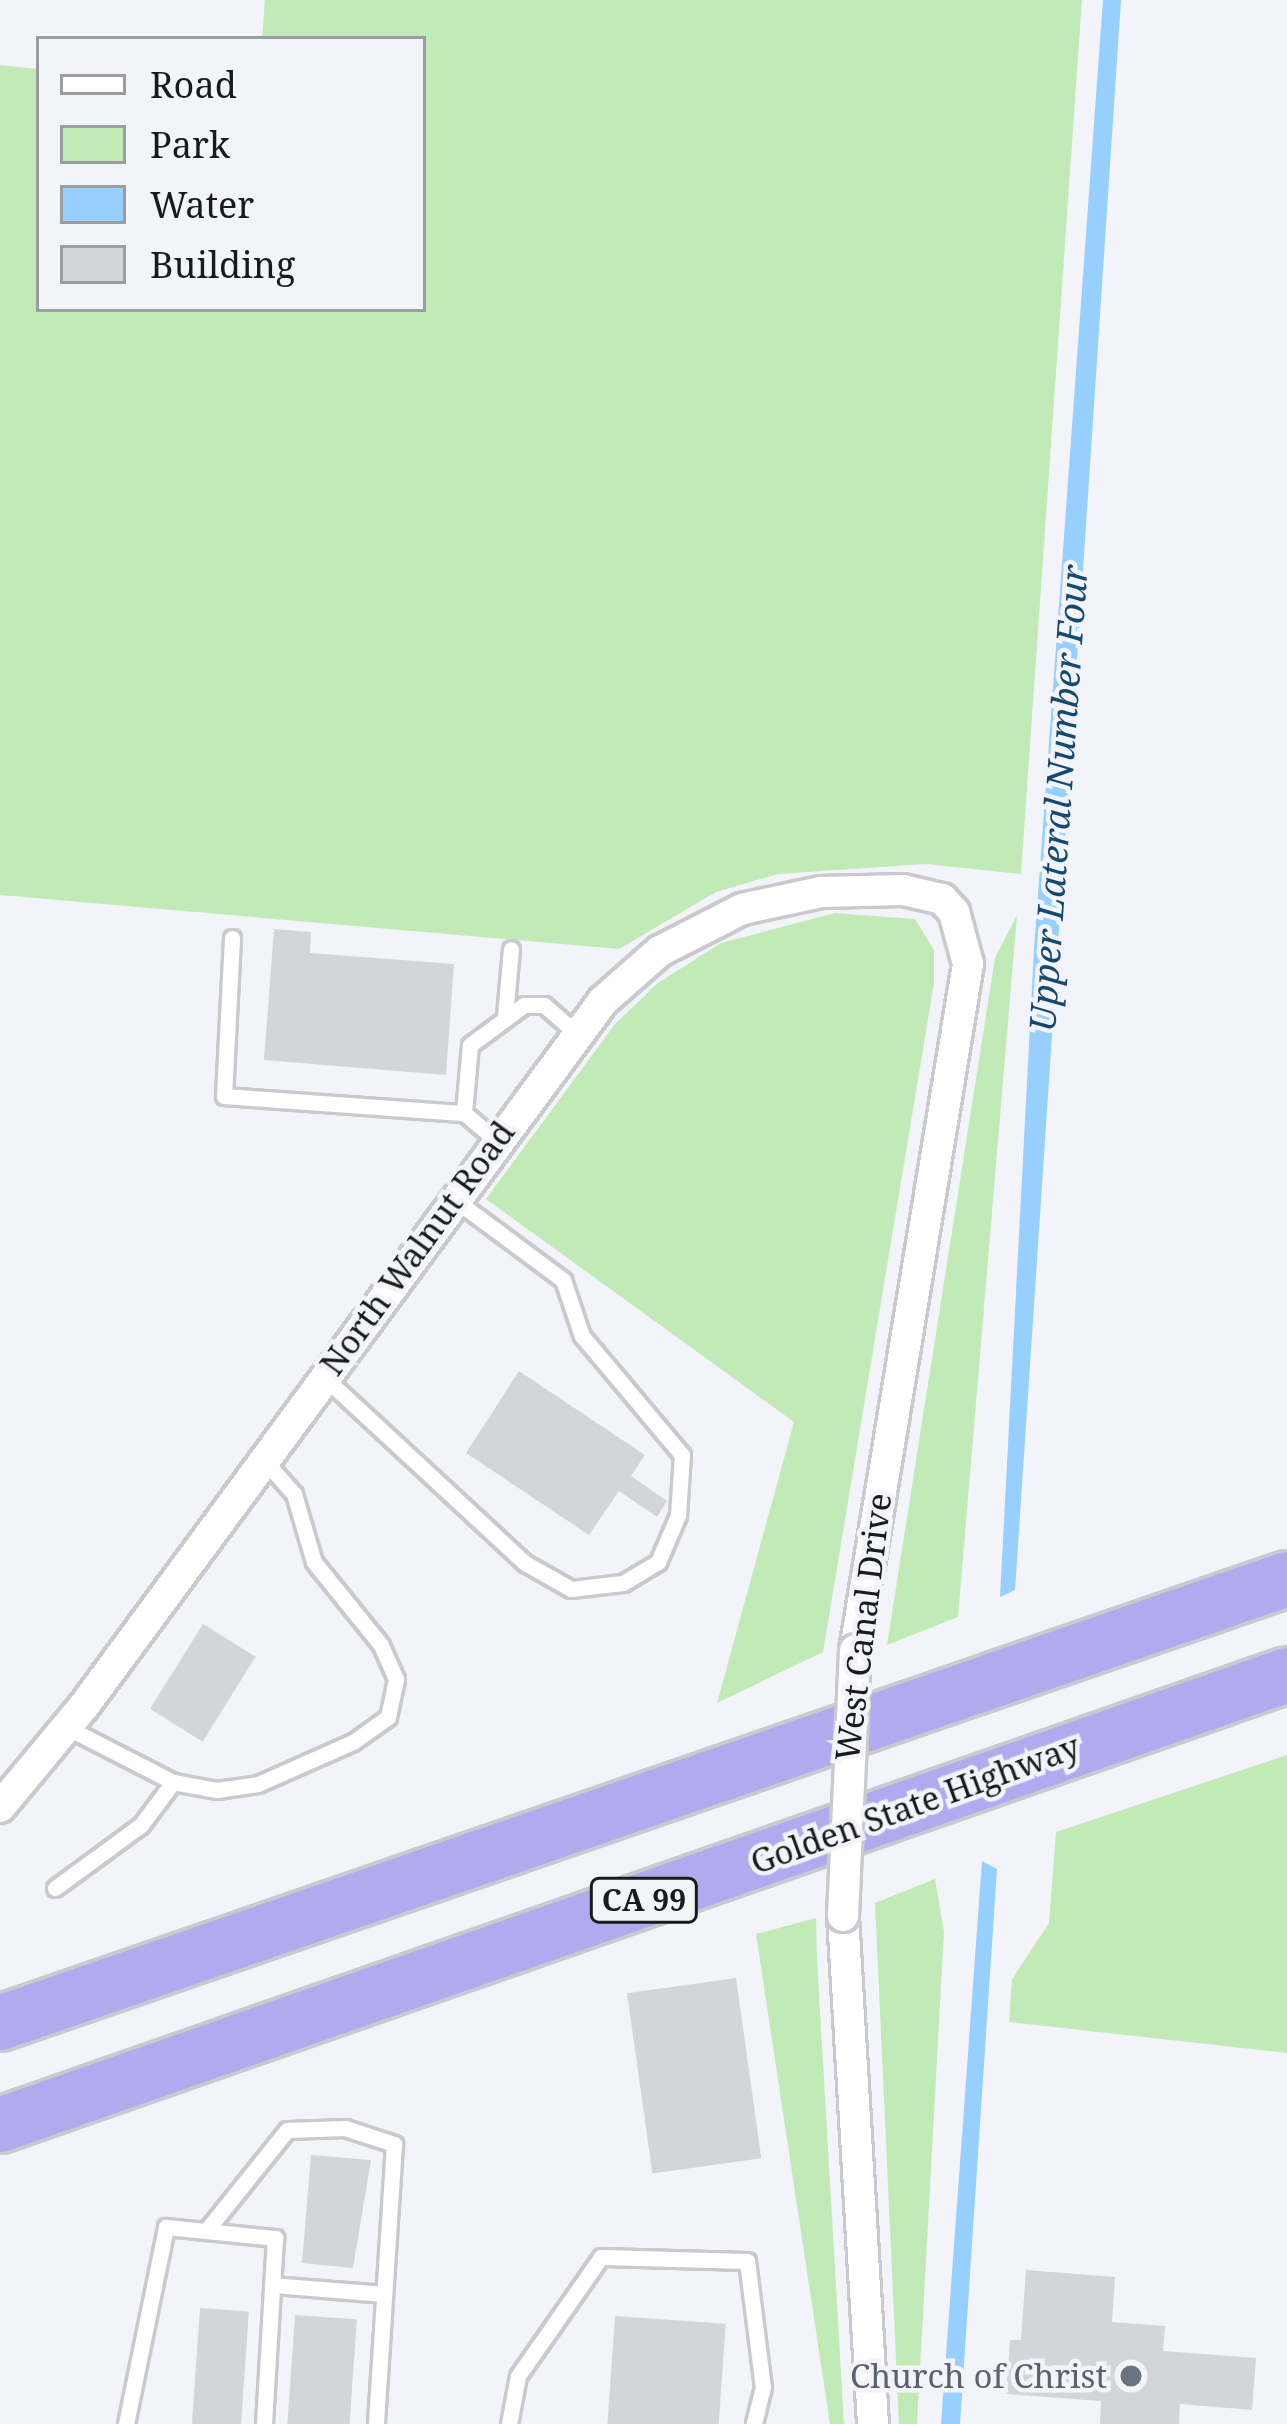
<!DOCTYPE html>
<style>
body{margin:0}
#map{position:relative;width:1287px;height:2424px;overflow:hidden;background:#f3f4f9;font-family:"Noto Serif",serif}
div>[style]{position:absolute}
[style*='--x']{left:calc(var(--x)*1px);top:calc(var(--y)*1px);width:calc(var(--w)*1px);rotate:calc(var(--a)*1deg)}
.green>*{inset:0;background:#c1eab6}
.water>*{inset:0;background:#97d0fe}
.building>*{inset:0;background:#d4d5da;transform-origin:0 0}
.roads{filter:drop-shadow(3px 0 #c9cace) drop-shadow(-3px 0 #c9cace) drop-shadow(0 3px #c9cace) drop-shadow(0 -3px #c9cace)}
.lane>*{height:15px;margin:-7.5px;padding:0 7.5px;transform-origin:7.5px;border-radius:7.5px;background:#fff}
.street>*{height:30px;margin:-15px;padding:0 15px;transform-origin:15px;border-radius:15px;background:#fff}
.highway>*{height:54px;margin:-27px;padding:0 27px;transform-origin:27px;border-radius:27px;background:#b3a9ef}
.bridges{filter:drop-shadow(3px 0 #c9cace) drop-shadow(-3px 0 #c9cace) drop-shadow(0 3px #c9cace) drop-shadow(0 -3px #c9cace)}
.street-bridge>*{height:30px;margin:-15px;padding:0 15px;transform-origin:15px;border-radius:15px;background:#fff}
.dots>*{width:33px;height:33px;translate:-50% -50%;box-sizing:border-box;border:6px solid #f3f4f9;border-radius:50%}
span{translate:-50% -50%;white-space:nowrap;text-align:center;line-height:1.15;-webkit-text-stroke:9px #f3f4f9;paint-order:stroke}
.shield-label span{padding:3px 9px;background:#f3f4f9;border:3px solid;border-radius:9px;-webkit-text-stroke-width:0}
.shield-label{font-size:30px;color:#191a1b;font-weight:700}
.street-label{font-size:33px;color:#191a1b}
.worship-label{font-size:33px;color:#5b616d}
.right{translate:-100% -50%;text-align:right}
.water-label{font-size:36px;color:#144a6f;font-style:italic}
.legend{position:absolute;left:36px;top:36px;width:390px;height:276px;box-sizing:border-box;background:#f3f4f9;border:3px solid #9c9da0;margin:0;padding:15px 21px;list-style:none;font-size:36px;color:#191a1b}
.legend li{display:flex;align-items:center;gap:24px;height:60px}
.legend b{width:60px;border:3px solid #9c9da0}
</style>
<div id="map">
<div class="green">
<div style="clip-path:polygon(265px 0,1082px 0,1021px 874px,925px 864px,778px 874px,716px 892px,619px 949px,0 895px,0 65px,39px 69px,39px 309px,423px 309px,423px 39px,262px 39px)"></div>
<div style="clip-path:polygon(835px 913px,915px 919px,934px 950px,934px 983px,823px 1652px,717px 1703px,794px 1422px,486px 1199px,615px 1024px,658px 983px,721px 943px)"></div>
<div style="clip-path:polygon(1017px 915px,958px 1617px,887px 1645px,995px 958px)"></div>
<div style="clip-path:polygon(1287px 1755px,1287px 2053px,1009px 2022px,1012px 1979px,1049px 1923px,1056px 1832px)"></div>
<div style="clip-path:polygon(935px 1879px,944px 1932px,917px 2424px,899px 2424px,875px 1903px)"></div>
<div style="clip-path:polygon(816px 1918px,817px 1959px,844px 2424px,830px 2424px,756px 1934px)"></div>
</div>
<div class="water">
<div style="clip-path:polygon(1103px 0,1121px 0,1015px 1590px,1000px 1597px,1034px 949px)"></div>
<div style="clip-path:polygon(982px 1861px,997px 1869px,960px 2424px,941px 2424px)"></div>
</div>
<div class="building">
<div style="clip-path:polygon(274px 929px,311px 932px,310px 953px,454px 964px,446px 1075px,264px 1060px)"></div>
<div style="clip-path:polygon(519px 1371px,645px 1455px,631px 1476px,667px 1501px,657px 1517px,619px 1491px,589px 1535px,466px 1453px)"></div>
<div style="left:203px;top:1624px;width:62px;height:100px;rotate:32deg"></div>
<div style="left:736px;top:1978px;width:182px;height:110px;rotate:82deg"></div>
<div style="clip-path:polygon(311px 2155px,371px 2160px,353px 2268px,302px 2263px)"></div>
<div style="clip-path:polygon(1026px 2270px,1115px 2277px,1112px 2322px,1165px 2326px,1163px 2351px,1256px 2358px,1252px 2410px,1180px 2404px,1179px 2424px,1100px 2424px,1101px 2401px,1006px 2394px,1010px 2340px,1021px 2340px)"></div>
<div style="left:200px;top:2308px;width:49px;height:116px;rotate:4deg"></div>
<div style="left:295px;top:2315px;width:62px;height:109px;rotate:4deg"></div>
<div style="left:615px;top:2316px;width:111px;height:108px;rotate:4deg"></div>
</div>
<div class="roads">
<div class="lane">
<div style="--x:232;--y:938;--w:158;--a:92.9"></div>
<div style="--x:224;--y:1096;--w:241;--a:4.1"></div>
<div style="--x:505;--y:1016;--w:67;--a:-84.9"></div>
<div style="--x:496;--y:1140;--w:42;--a:-139.8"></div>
<div style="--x:464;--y:1113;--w:68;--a:-85"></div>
<div style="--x:470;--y:1045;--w:67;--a:-36.5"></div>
<div style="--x:524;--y:1005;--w:20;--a:0"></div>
<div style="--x:544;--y:1005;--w:41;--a:41.1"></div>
<div style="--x:324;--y:1377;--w:274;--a:42.8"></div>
<div style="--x:525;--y:1563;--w:53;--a:29.5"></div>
<div style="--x:571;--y:1589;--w:52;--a:-6.6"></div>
<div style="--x:623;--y:1583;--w:41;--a:-31"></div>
<div style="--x:658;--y:1562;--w:51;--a:-66.9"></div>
<div style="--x:678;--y:1515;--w:60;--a:-86.2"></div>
<div style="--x:682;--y:1455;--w:155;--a:-130"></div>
<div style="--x:582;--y:1336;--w:59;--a:-108.7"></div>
<div style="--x:563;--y:1280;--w:136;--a:-143.4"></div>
<div style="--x:68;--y:1728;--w:118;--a:27.2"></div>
<div style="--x:173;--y:1782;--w:45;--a:10.3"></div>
<div style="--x:217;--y:1790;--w:41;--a:-8.3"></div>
<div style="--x:258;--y:1784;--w:104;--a:-23.9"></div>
<div style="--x:353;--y:1742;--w:43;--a:-35.5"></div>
<div style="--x:388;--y:1717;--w:39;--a:-78"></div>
<div style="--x:396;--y:1679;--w:37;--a:-114"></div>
<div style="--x:381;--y:1645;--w:107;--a:-128.9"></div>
<div style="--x:314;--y:1562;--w:71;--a:-106.4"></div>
<div style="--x:294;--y:1494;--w:47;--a:-131.5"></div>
<div style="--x:55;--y:1888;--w:107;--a:-36.2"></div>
<div style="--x:141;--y:1825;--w:54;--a:-53.3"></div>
<div style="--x:206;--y:2231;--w:129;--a:-51.3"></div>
<div style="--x:287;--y:2130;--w:58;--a:-2"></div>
<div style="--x:345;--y:2128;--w:52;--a:18.1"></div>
<div style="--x:394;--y:2144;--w:281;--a:93.7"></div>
<div style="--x:272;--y:2285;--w:112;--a:4.6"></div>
<div style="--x:126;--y:2424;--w:201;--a:-78.5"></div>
<div style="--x:166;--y:2227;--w:110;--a:5.8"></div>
<div style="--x:275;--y:2238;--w:186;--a:93.4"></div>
<div style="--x:509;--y:2424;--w:49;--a:-79.4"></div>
<div style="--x:518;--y:2376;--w:145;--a:-55.1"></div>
<div style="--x:601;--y:2257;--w:146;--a:1.6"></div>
<div style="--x:747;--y:2261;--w:127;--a:82.8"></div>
<div style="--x:763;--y:2387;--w:38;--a:104"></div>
</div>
<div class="street">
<div style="--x:0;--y:1807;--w:131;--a:-50.3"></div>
<div style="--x:84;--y:1706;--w:875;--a:-53.64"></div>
<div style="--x:603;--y:1001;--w:76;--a:-41.3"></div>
<div style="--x:660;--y:951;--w:92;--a:-27.1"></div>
<div style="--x:742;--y:909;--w:81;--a:-12.1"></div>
<div style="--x:821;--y:892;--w:82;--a:-1.4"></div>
<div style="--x:903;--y:890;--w:40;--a:13"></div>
<div style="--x:942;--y:899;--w:18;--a:47"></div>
<div style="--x:954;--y:912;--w:54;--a:74.9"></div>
<div style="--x:968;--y:964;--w:695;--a:99.35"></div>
<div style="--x:843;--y:1916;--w:509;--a:86.62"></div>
</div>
<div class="highway">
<div style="--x:0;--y:2023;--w:1361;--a:-19.03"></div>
<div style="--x:0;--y:2125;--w:1363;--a:-19.27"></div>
</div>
</div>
<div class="bridges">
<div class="street-bridge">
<div style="--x:843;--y:1916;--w:266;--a:-87.4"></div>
</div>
</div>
<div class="dots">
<div style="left:1131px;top:2376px;background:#6b7280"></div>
</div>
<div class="shield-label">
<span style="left:644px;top:1900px">CA 99</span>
</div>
<div class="street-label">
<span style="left:417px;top:1248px;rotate:-54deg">North Walnut Road</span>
<span style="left:863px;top:1627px;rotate:-83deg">West Canal Drive</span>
<span style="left:915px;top:1804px;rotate:-20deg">Golden State Highway</span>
</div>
<div class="worship-label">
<span class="right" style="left:1107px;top:2376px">Church of Christ</span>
</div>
<div class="water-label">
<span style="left:1058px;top:798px;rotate:-86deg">Upper Lateral Number Four</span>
</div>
<ul class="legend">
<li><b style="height:15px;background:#fff"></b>Road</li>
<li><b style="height:33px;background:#c1eab6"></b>Park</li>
<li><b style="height:33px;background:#97d0fe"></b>Water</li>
<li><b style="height:33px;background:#d4d5da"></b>Building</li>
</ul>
</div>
